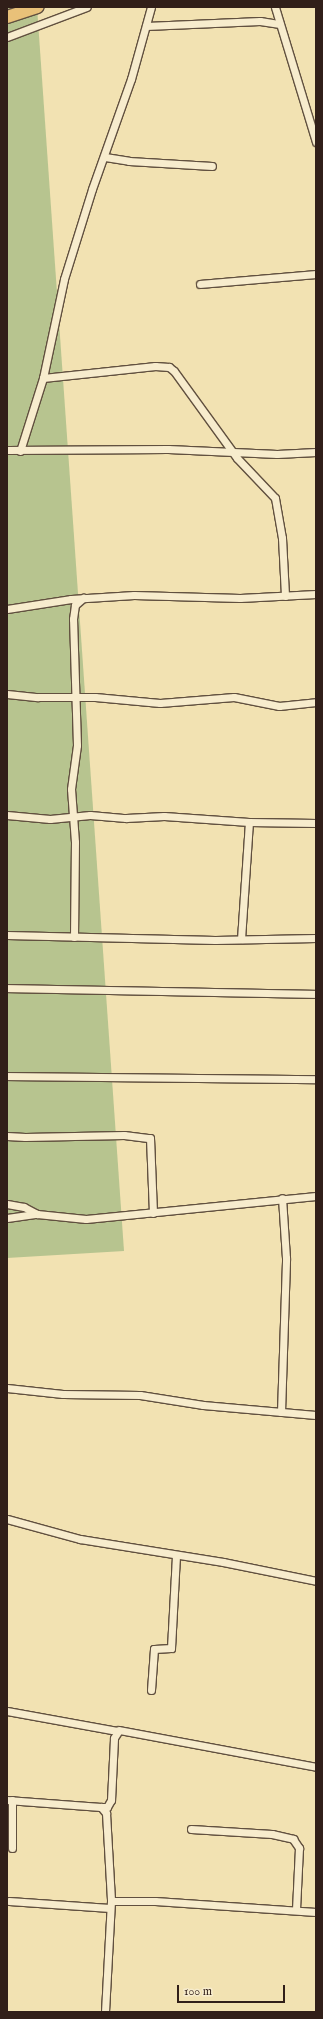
<!DOCTYPE html>
<style>
body{margin:0}
#map{position:relative;width:323px;height:2019px;overflow:hidden;background:#f2e2b2;font-family:"IM FELL English",serif}
div>[style]{position:absolute}
[style*='--x']{left:calc(var(--x)*1px);top:calc(var(--y)*1px);width:calc(var(--w)*1px);rotate:calc(var(--a)*1deg)}
.green>*{inset:0;background:#b7c48f}
.roads{filter:drop-shadow(1px 0 #61503f) drop-shadow(-1px 0 #61503f) drop-shadow(0 1px #61503f) drop-shadow(0 -1px #61503f)}
.minor>*{height:7px;margin:-3.5px;padding:0 3.5px;transform-origin:3.5px;border-radius:3.5px;background:#f7eccd}
.trunk>*{height:12px;margin:-6px;padding:0 6px;transform-origin:6px;border-radius:6px;background:#e9c179}
span{translate:-50% -50%;white-space:nowrap;text-align:center;line-height:1.15;-webkit-text-stroke:3.5px #f7eccd;paint-order:stroke}
.frame{position:absolute;inset:0;border:8px solid #311f19;pointer-events:none}
.scale{position:absolute;left:177px;top:1985px;width:108px;height:18px;box-sizing:border-box;border:2px solid #311f19;border-top:0;padding-left:5px;font-size:12px;line-height:14px;white-space:nowrap;color:#311f19;-webkit-text-stroke:3px #f7eccd;paint-order:stroke}
</style>
<div id="map">
<div class="green">
<div style="clip-path:polygon(7px 7px,37px 7px,124px 1251px,7px 1258px)"></div>
</div>
<div class="roads">
<div class="minor">
<div style="--x:275;--y:7;--w:141;--a:73.1"></div>
<div style="--x:146;--y:26;--w:114;--a:-2.5"></div>
<div style="--x:260;--y:21;--w:20;--a:9"></div>
<div style="--x:7;--y:37;--w:85;--a:-20.6"></div>
<div style="--x:105;--y:157;--w:24;--a:9"></div>
<div style="--x:129;--y:161;--w:83;--a:3.4"></div>
<div style="--x:200;--y:284;--w:116;--a:-4.9"></div>
<div style="--x:43;--y:378;--w:113;--a:-6.1"></div>
<div style="--x:155;--y:366;--w:14;--a:4"></div>
<div style="--x:169;--y:367;--w:6;--a:39"></div>
<div style="--x:174;--y:371;--w:107;--a:54.1"></div>
<div style="--x:237;--y:458;--w:55;--a:46.5"></div>
<div style="--x:275;--y:498;--w:41;--a:80.1"></div>
<div style="--x:282;--y:538;--w:58;--a:87"></div>
<div style="--x:7;--y:450;--w:161;--a:-0.4"></div>
<div style="--x:168;--y:449;--w:109;--a:2.6"></div>
<div style="--x:277;--y:454;--w:39;--a:-3"></div>
<div style="--x:20;--y:451;--w:77;--a:-72.5"></div>
<div style="--x:43;--y:378;--w:101;--a:-78"></div>
<div style="--x:64;--y:279;--w:94;--a:-72.7"></div>
<div style="--x:92;--y:189;--w:117;--a:-70.5"></div>
<div style="--x:131;--y:79;--w:75;--a:-74.5"></div>
<div style="--x:7;--y:609;--w:65;--a:-8.9"></div>
<div style="--x:71;--y:599;--w:63;--a:-3.6"></div>
<div style="--x:134;--y:595;--w:106;--a:1.6"></div>
<div style="--x:240;--y:598;--w:76;--a:-3"></div>
<div style="--x:7;--y:694;--w:31;--a:6"></div>
<div style="--x:38;--y:697;--w:57;--a:0"></div>
<div style="--x:95;--y:697;--w:65;--a:5.3"></div>
<div style="--x:160;--y:703;--w:74;--a:-4.6"></div>
<div style="--x:234;--y:697;--w:46;--a:11.3"></div>
<div style="--x:279;--y:706;--w:37;--a:-6"></div>
<div style="--x:7;--y:815;--w:43;--a:5.3"></div>
<div style="--x:50;--y:819;--w:40;--a:-5.7"></div>
<div style="--x:90;--y:815;--w:36;--a:5"></div>
<div style="--x:126;--y:818;--w:38;--a:-3"></div>
<div style="--x:164;--y:816;--w:85;--a:4"></div>
<div style="--x:249;--y:822;--w:67;--a:0.9"></div>
<div style="--x:7;--y:935;--w:208;--a:1.4"></div>
<div style="--x:215;--y:940;--w:101;--a:-1.1"></div>
<div style="--x:74;--y:937;--w:95;--a:-89.4"></div>
<div style="--x:75;--y:842;--w:53;--a:-94.3"></div>
<div style="--x:71;--y:789;--w:44;--a:-82.2"></div>
<div style="--x:77;--y:745;--w:126;--a:-91.8"></div>
<div style="--x:73;--y:619;--w:14;--a:-82"></div>
<div style="--x:75;--y:605;--w:11;--a:-41"></div>
<div style="--x:241;--y:939;--w:117;--a:-86.1"></div>
<div style="--x:7;--y:988;--w:309;--a:1.1"></div>
<div style="--x:7;--y:1076;--w:309;--a:0.6"></div>
<div style="--x:7;--y:1136;--w:18;--a:3"></div>
<div style="--x:25;--y:1137;--w:99;--a:-1.2"></div>
<div style="--x:124;--y:1135;--w:26;--a:7"></div>
<div style="--x:150;--y:1138;--w:75;--a:87.7"></div>
<div style="--x:7;--y:1204;--w:17;--a:10"></div>
<div style="--x:24;--y:1207;--w:15;--a:28"></div>
<div style="--x:7;--y:1218;--w:30;--a:-8"></div>
<div style="--x:37;--y:1214;--w:49;--a:5.8"></div>
<div style="--x:86;--y:1219;--w:231;--a:-5.7"></div>
<div style="--x:7;--y:1388;--w:56;--a:6.1"></div>
<div style="--x:63;--y:1394;--w:77;--a:0.7"></div>
<div style="--x:140;--y:1395;--w:64;--a:9"></div>
<div style="--x:203;--y:1405;--w:113;--a:5.1"></div>
<div style="--x:281;--y:1412;--w:154;--a:-88.1"></div>
<div style="--x:286;--y:1258;--w:60;--a:-93.8"></div>
<div style="--x:7;--y:1519;--w:76;--a:15.3"></div>
<div style="--x:80;--y:1539;--w:145;--a:9.1"></div>
<div style="--x:223;--y:1562;--w:95;--a:11.5"></div>
<div style="--x:151;--y:1690;--w:41;--a:-85.8"></div>
<div style="--x:154;--y:1649;--w:17;--a:-3"></div>
<div style="--x:171;--y:1648;--w:93;--a:-86.9"></div>
<div style="--x:7;--y:1711;--w:112;--a:10.3"></div>
<div style="--x:7;--y:1800;--w:94;--a:4.3"></div>
<div style="--x:101;--y:1807;--w:8;--a:50"></div>
<div style="--x:106;--y:1813;--w:88;--a:86.7"></div>
<div style="--x:111;--y:1901;--w:111;--a:93.1"></div>
<div style="--x:101;--y:1807;--w:6;--a:0"></div>
<div style="--x:107;--y:1807;--w:8;--a:-60"></div>
<div style="--x:111;--y:1800;--w:62;--a:-87.2"></div>
<div style="--x:114;--y:1738;--w:9;--a:-58"></div>
<div style="--x:119;--y:1730;--w:200;--a:10.6"></div>
<div style="--x:191;--y:1829;--w:81;--a:3.5"></div>
<div style="--x:272;--y:1834;--w:22;--a:13"></div>
<div style="--x:293;--y:1839;--w:11;--a:56"></div>
<div style="--x:299;--y:1848;--w:62;--a:92.8"></div>
<div style="--x:12;--y:1848;--w:48;--a:-90"></div>
<div style="--x:9;--y:1901;--w:101;--a:4"></div>
<div style="--x:111;--y:1901;--w:44;--a:0"></div>
<div style="--x:155;--y:1901;--w:161;--a:3.9"></div>
</div>
<div class="trunk">
<div style="--x:7;--y:17;--w:32;--a:-18"></div>
</div>
</div>
<div class="frame"></div>
<div class="scale">100 m</div>
</div>
